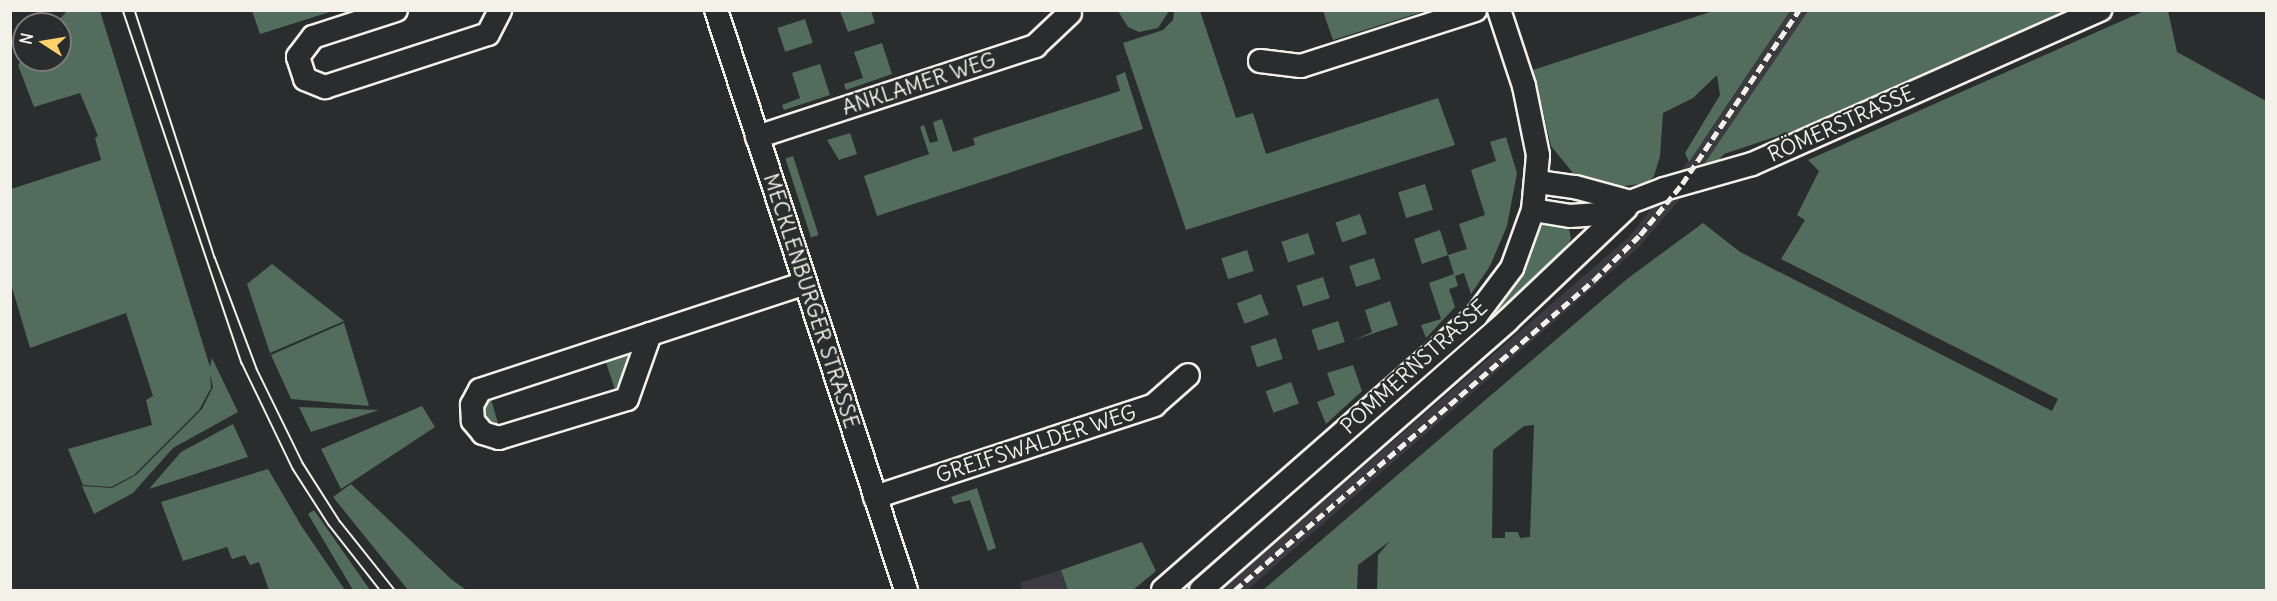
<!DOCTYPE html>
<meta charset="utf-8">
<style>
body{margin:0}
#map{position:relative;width:2277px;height:601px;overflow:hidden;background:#2a2d2e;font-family:Delius,sans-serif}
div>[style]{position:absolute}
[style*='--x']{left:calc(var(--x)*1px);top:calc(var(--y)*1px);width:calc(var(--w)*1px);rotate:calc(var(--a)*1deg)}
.built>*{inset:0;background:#3c3b41}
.green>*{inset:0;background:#536d5c;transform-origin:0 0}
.roads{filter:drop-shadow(2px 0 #f4f1e8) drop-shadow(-2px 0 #f4f1e8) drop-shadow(0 2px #f4f1e8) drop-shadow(0 -2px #f4f1e8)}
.minor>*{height:22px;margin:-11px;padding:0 11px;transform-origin:11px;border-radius:11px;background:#2a2d2e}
.tram>*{height:1.5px;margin:-0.75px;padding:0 0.75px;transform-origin:0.75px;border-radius:0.75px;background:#f4f1e8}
.rail>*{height:4.5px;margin-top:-2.25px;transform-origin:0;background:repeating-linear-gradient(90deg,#f4f1e8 0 9px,transparent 0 13.5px)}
span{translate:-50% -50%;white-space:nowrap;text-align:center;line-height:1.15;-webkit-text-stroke:4.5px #2a2d2e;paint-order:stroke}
.street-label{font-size:21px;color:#f4f1e8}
.frame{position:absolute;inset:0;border:12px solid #f4f1e8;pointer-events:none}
.north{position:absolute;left:12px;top:12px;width:60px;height:60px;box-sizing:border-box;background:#2a2d2e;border:2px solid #7b7b78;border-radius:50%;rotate:282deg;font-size:16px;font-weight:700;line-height:24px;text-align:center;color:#f4f1e8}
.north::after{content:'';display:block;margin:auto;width:21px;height:27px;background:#ffd166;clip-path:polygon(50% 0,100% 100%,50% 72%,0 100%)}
</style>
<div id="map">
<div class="built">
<div style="clip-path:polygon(1790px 11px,1808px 11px,1679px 200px,1638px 248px,1247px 590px,1221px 590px,1629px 237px,1706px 138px)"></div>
<div style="clip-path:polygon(1061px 570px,1068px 590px,1022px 590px,1020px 583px)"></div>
</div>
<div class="green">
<div style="clip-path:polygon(68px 10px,100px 11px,210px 367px,212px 358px,238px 412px,173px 448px,133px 493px,94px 514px,82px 486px,112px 488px,136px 475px,202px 409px,213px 387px,210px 374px,211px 388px,199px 410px,134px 475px,111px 487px,83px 485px,68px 449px,152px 425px,146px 400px,153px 396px,126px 313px,30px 348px,11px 284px,11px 189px,101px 160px,95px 138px,98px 136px,80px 93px,34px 107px,18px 65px,24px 58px,60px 60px,60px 24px,55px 24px)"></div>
<div style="clip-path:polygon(252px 11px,252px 10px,333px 11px,260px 34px)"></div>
<div style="clip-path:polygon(840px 11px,871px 11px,875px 23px,848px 32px)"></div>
<div style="clip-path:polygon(1118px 11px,1118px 10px,1169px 11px,1158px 28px,1139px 32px,1128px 27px)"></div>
<div style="clip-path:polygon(1174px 11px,1200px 11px,1236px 118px,1253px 113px,1266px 154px,1438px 98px,1455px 145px,1186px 230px,1123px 43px,1163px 30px,1173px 20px)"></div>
<div style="clip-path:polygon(1323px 11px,1323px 10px,1425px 11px,1333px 40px)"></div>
<div style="clip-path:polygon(1713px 11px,1790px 11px,1689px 162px,1685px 153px,1720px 95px,1717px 75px,1693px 98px,1663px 113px,1660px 156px,1654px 176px,1647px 183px,1602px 189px,1578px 179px,1551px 146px,1533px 70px)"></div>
<div style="clip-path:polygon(1808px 11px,2068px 11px,1816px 123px,1724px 154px,1714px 165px,1704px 164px)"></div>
<div style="clip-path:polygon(evenodd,2144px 11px,2168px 11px,2177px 52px,2266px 101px,2266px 590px,1377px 590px,1378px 555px,1390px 541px,1358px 565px,1357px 590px,1263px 590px,1627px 279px,1703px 223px,1740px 252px,2052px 411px,2058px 399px,1781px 259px,1805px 220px,1797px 215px,1819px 171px,1808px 160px,2144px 11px,1534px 425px,1530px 537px,1520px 538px,1518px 532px,1505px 532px,1505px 538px,1492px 538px,1493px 450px,1524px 426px,1534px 425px)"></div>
<div style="left:805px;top:19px;width:25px;height:29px;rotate:72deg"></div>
<div style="clip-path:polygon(882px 43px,892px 74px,846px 90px,844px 84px,863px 78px,854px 52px)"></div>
<div style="clip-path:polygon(820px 64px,830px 95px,784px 110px,782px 105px,800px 98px,792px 73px)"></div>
<div style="clip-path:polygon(1125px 72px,1143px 129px,877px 216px,864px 176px,929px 154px,920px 127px,924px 125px,930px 143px,938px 141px,933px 122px,942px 119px,953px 152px,975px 145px,973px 138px,1120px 91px,1116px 76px)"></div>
<div style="clip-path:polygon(850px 133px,857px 154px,839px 160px,827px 140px)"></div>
<div style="clip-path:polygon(1506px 137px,1517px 173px,1507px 226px,1490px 266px,1471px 294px,1464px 273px,1455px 276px,1458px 286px,1449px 289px,1455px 307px,1426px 338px,1421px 325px,1441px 319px,1429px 283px,1454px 274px,1448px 255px,1422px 264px,1414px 239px,1440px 230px,1448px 255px,1467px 249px,1459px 224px,1485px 215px,1471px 170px,1496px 161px,1490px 142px)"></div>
<div style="left:793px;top:156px;width:83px;height:8px;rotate:72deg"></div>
<div style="left:1425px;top:184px;width:27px;height:28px;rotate:73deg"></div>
<div style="left:1360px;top:214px;width:21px;height:26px;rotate:71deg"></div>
<div style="clip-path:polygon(1544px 222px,1568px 225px,1571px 238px,1568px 246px,1477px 336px,1188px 590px,1174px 590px,1506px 290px)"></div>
<div style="left:1308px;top:233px;width:22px;height:28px;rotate:72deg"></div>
<div style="left:1247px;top:250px;width:22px;height:27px;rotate:72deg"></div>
<div style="left:1374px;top:258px;width:22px;height:26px;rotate:72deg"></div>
<div style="clip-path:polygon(272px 264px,344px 321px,270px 353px,247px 284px)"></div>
<div style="left:1323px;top:277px;width:22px;height:28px;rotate:72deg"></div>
<div style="left:1261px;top:294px;width:22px;height:26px;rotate:69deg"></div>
<div style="clip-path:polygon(1390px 301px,1398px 325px,1354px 340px,1372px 332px,1365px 310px)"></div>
<div style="left:1338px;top:321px;width:22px;height:28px;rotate:72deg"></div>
<div style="clip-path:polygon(344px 323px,369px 406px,291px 399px,271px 355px)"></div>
<div style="left:1276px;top:338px;width:22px;height:27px;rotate:72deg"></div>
<div style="clip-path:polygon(624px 352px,631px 361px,615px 390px,605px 359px)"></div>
<div style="clip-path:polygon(1353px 365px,1362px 391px,1326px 424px,1317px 402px,1335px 395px,1327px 373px)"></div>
<div style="left:1291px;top:382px;width:23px;height:27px;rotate:70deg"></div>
<div style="clip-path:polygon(490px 396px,500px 430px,483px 423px,483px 400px)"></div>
<div style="clip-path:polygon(422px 406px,435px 427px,341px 489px,321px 449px)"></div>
<div style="clip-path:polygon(299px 407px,379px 410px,311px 432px)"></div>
<div style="clip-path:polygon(233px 424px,248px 457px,149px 489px,181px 452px)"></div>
<div style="clip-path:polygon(268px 469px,302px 527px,345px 590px,269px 590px,259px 562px,250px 565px,245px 555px,232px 559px,227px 547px,183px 561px,161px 502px)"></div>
<div style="clip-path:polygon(351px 484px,451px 579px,466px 590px,408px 590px,333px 497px)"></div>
<div style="clip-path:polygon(977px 488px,996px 548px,988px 551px,970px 500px,954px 504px,951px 497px)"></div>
<div style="clip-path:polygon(314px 510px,370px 590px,353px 590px,308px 514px)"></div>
<div style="clip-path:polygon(1142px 542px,1156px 571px,1133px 590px,1068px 590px,1061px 570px)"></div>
</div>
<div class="roads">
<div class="minor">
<div style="--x:396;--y:10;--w:87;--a:162"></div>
<div style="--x:313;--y:37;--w:25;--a:127"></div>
<div style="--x:298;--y:57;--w:23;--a:72"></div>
<div style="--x:305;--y:79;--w:22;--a:22"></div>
<div style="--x:325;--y:87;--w:171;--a:-18"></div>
<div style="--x:488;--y:34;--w:27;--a:-63"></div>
<div style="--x:716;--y:10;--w:610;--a:71.86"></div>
<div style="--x:1260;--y:61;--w:41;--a:7"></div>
<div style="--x:1301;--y:66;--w:183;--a:-17.8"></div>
<div style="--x:757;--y:137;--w:293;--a:-18.1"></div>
<div style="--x:1035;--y:46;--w:48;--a:-43.3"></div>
<div style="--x:1538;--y:182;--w:37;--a:8"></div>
<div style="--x:1575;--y:187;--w:58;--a:15"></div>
<div style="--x:1533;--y:210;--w:37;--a:9"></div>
<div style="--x:1570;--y:216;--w:29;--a:-4"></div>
<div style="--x:1599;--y:214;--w:70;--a:-21"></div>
<div style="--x:1664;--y:189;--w:91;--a:-15.9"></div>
<div style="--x:1752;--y:164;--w:381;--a:-23.9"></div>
<div style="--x:650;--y:334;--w:69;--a:109.5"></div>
<div style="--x:627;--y:399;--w:134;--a:163.1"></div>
<div style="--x:499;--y:438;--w:17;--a:-163"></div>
<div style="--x:483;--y:433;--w:16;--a:-130"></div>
<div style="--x:473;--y:421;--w:16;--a:-94"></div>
<div style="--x:472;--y:405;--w:17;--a:-62"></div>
<div style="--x:480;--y:390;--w:342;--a:-18.2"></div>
<div style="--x:875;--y:497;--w:294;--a:-18.2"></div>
<div style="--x:1154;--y:405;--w:45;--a:-41.4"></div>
<div style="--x:1163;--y:590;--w:416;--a:-41.2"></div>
<div style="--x:1476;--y:316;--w:60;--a:-53.1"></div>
<div style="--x:1512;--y:268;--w:62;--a:-70.1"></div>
<div style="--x:1533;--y:210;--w:55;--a:-84.8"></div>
<div style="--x:1538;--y:155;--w:70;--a:-101.5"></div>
<div style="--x:1524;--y:86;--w:80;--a:-108.2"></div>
<div style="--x:1201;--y:590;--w:407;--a:-41.3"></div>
<div style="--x:1507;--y:321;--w:164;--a:-43.5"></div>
</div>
</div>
<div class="tram">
<div style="--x:123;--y:10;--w:373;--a:71.4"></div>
<div style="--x:242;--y:363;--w:118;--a:64.3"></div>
<div style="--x:293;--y:469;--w:67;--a:57.3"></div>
<div style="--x:329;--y:525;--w:83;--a:51.9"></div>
<div style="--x:135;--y:10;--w:260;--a:72.1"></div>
<div style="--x:215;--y:257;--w:120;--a:69.4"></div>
<div style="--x:257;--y:369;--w:105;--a:63.9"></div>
<div style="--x:303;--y:463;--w:69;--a:57.5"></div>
<div style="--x:340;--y:521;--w:88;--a:51.4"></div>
</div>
<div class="rail">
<div style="--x:1235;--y:590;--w:474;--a:-40.8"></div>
<div style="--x:1594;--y:280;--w:64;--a:-44.4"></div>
<div style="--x:1640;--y:235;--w:66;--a:-50.5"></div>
<div style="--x:1682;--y:184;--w:210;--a:-56.1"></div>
</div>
<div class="street-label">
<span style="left:919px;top:84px;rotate:-18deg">ANKLAMER WEG</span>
<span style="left:1841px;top:124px;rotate:-24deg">RÖMERSTRASSE</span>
<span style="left:811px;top:301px;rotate:72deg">MECKLENBURGER STRASSE</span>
<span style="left:1414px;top:367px;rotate:-42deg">POMMERNSTRASSE</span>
<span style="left:1036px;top:444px;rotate:-18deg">GREIFSWALDER WEG</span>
</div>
<div class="frame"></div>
<div class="north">N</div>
</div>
